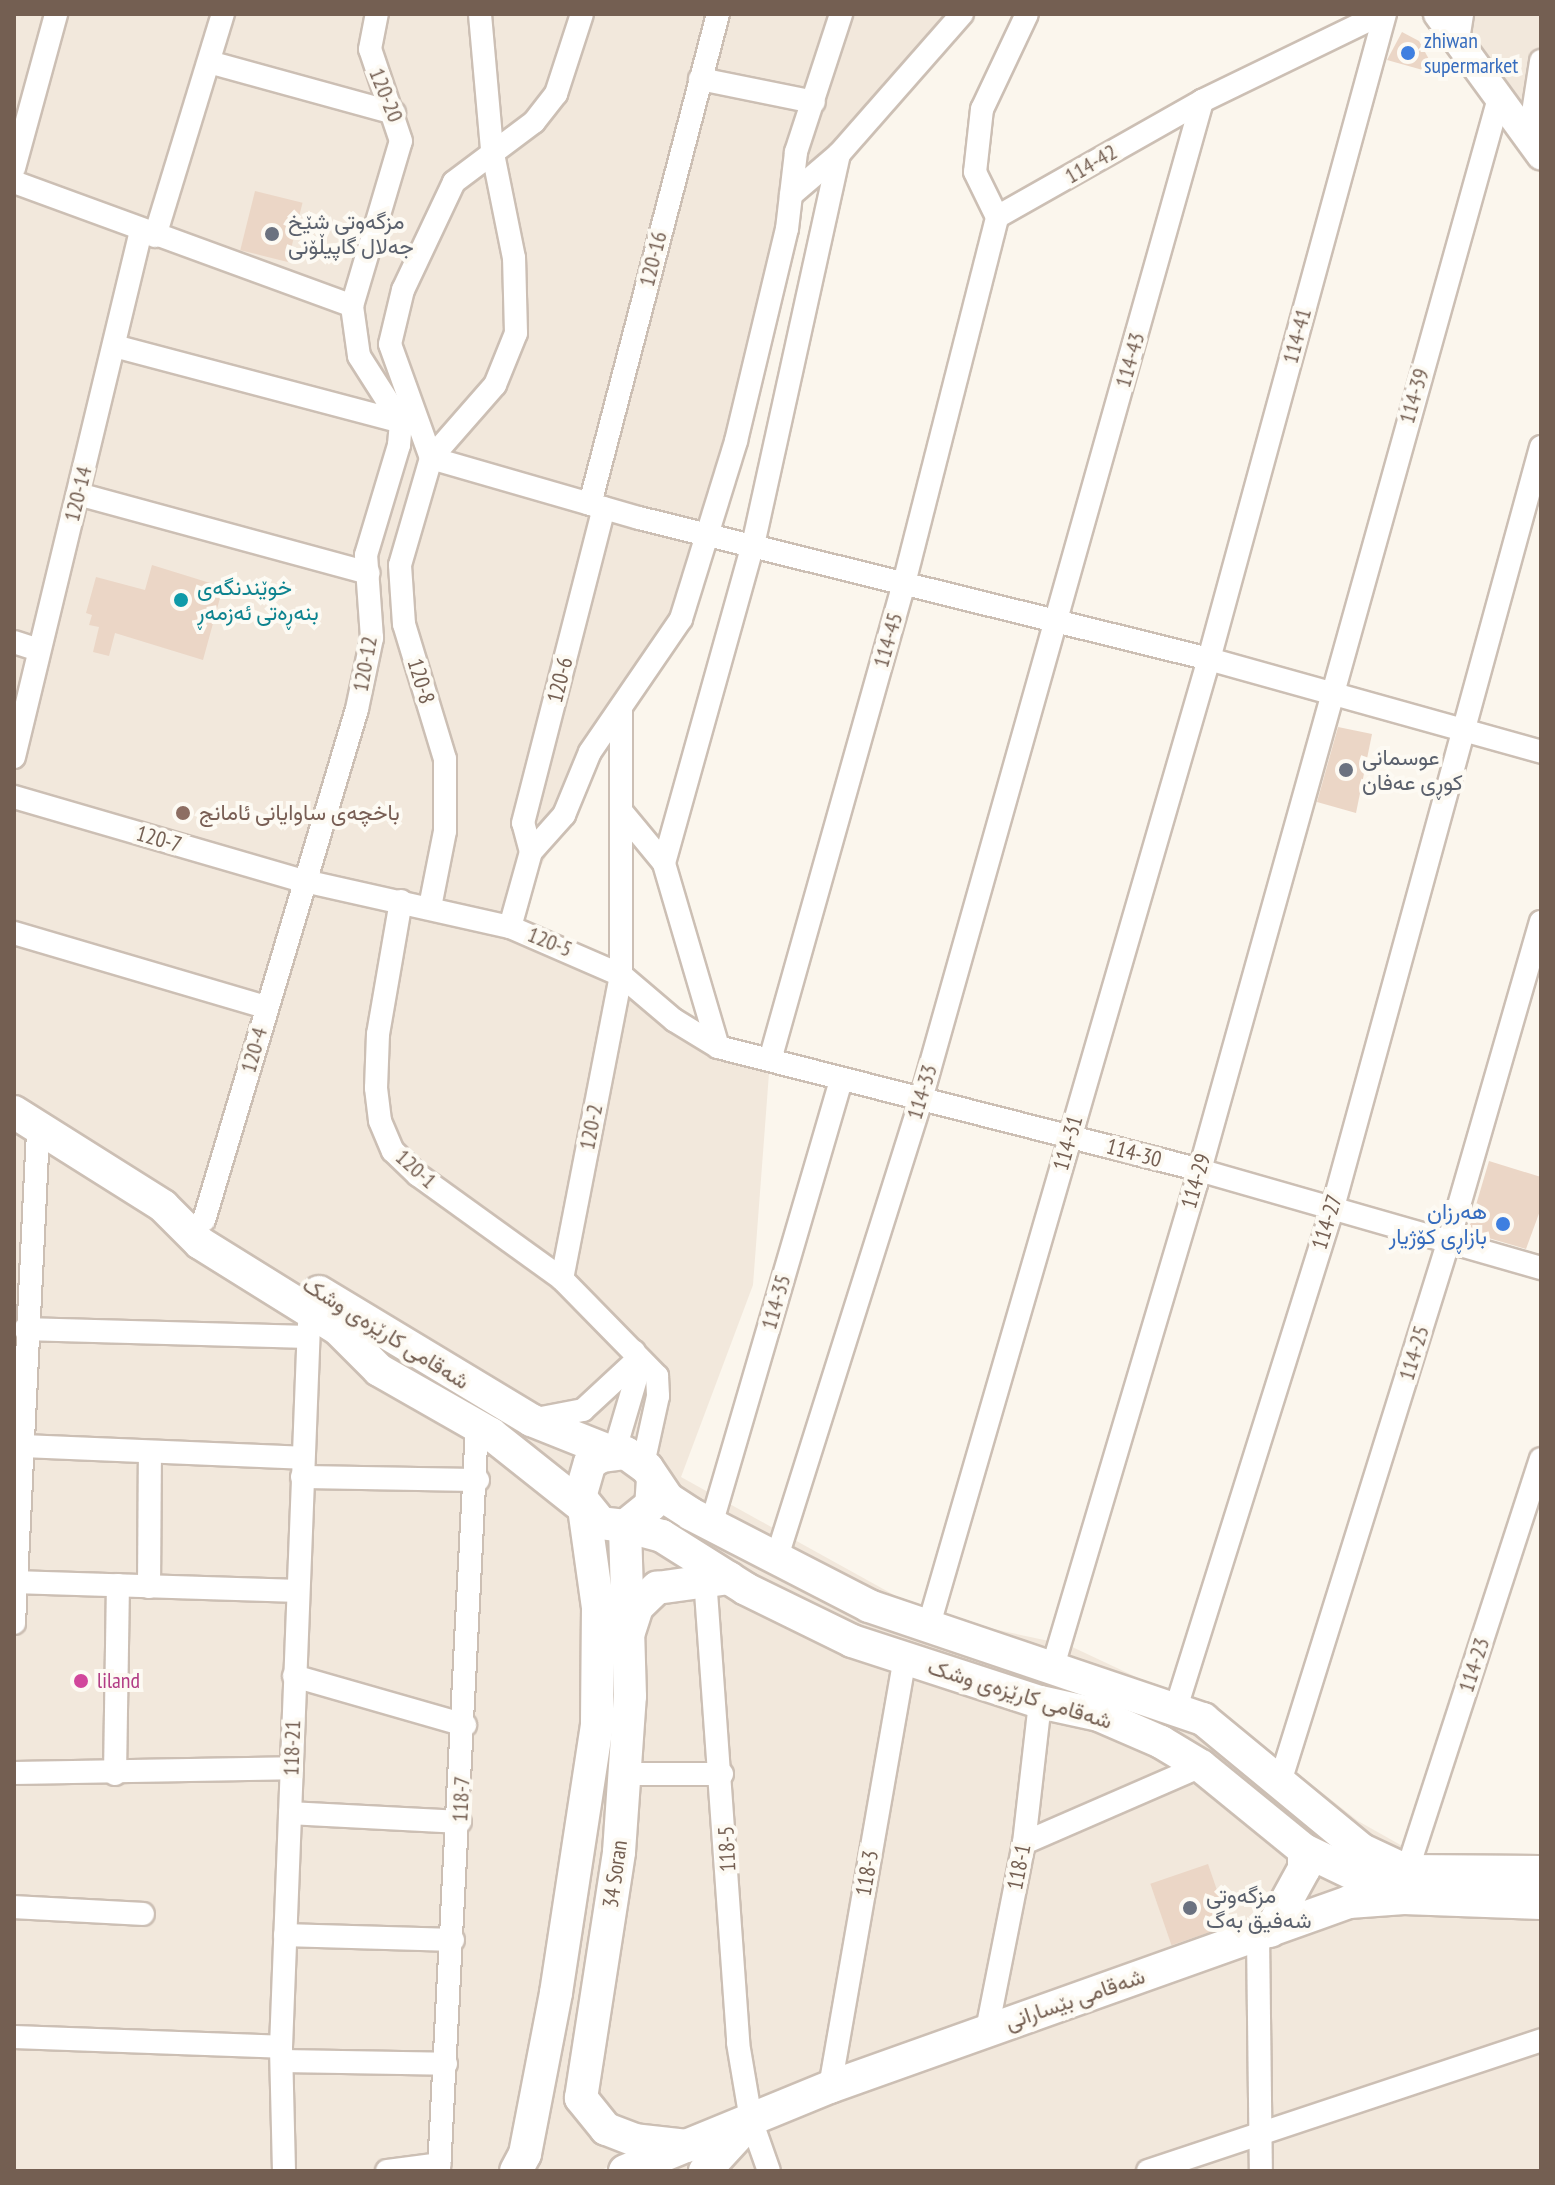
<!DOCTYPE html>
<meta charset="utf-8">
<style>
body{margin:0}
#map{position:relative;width:1555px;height:2185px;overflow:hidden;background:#fbf6ed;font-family:"PT Sans Narrow",Vazirmatn,sans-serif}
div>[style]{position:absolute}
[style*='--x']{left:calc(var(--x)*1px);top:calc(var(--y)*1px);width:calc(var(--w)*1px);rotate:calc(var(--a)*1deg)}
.residential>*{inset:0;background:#f2e8dc}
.building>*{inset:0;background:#ebd6c6;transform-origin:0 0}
.roads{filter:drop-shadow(2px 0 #ccbfb4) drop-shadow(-2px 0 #ccbfb4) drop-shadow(0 2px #ccbfb4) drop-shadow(0 -2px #ccbfb4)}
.minor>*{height:22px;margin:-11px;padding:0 11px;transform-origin:11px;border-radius:11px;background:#fff}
.tertiary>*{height:28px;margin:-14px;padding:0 14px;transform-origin:14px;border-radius:14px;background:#fff}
.secondary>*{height:32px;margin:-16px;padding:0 16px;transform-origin:16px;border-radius:16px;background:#fff}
.dots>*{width:22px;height:22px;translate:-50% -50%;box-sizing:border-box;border:4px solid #fdfaf3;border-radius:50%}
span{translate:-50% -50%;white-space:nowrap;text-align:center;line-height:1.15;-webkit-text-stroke:8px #fdfaf3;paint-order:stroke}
.shop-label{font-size:22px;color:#366cbe}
.left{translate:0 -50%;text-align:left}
.right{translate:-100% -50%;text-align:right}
.street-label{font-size:22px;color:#745f52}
.worship-label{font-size:22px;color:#5b616d}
.culture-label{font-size:22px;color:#0d838f}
.education-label{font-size:22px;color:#785e54}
.hotel-label{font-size:22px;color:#b23c85}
.frame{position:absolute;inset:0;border:16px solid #745f52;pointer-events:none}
</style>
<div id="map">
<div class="residential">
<div style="clip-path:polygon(14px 14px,951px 14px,791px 195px,710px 535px,510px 927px,770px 1060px,753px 1285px,681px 1477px,932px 1616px,1068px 1645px,1183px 1699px,1296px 1772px,1358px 1821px,1429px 1861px,1541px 1874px,1541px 2171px,617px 2171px,758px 2109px,598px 2171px,14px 2171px)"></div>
<div style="clip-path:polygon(1438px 14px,1541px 14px,1541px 155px)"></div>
</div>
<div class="building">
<div style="clip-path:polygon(1402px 32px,1419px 41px,1437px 74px,1387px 60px)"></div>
<div style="left:255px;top:191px;width:49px;height:61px;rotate:14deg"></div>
<div style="clip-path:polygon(152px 565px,223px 587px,203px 660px,115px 633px,109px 656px,93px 652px,99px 627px,89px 625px,92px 615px,86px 613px,96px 577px,145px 590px)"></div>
<div style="clip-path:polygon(1338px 727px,1372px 734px,1356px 813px,1317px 802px)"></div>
<div style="clip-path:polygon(1489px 1161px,1541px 1177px,1541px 1208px,1526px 1249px,1468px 1232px)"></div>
<div style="left:1208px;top:1864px;width:65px;height:61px;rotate:71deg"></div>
</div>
<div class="roads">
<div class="minor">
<div style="--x:1027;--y:14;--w:105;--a:115.3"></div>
<div style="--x:982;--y:109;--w:63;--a:96.3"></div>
<div style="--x:975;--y:172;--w:50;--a:63.9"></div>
<div style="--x:997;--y:217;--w:236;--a:-29.5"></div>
<div style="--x:1202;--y:101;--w:199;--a:-25.9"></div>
<div style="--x:1458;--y:40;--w:26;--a:-81"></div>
<div style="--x:209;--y:62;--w:192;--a:15.4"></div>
<div style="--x:700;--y:79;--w:116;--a:11.4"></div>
<div style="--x:1529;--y:138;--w:78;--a:-81.1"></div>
<div style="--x:14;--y:168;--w:160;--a:-74.7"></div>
<div style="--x:14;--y:182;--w:360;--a:20.1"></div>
<div style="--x:791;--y:195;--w:63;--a:-40.5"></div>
<div style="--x:839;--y:154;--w:186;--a:-48.7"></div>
<div style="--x:155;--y:236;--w:232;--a:-73"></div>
<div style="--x:114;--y:346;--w:297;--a:14.8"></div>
<div style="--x:431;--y:458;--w:216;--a:16.1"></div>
<div style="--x:639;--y:518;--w:587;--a:13.89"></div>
<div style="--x:1209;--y:659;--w:345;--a:15.6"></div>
<div style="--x:431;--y:458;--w:121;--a:-109.8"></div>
<div style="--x:390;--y:344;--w:56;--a:-76.5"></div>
<div style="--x:403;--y:290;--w:119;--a:-64.7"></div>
<div style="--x:454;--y:182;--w:100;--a:-36.9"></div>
<div style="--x:534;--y:122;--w:36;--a:-52"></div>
<div style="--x:556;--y:94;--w:84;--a:-72"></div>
<div style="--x:78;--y:494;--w:301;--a:15.2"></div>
<div style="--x:590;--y:504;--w:506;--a:-75.36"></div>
<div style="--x:14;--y:642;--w:26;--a:18"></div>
<div style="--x:14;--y:757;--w:541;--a:-76.43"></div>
<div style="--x:14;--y:797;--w:302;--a:16.2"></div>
<div style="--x:304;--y:881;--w:211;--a:12.6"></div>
<div style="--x:510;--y:927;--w:121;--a:23.4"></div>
<div style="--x:621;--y:975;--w:70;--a:40.3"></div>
<div style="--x:674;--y:1020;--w:52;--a:31.5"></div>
<div style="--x:718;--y:1047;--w:496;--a:14.3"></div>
<div style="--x:1199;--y:1170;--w:356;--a:16"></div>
<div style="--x:621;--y:811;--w:67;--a:50.4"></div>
<div style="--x:531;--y:852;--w:30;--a:-105"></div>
<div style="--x:523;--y:823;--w:325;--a:-75.6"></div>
<div style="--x:401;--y:901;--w:135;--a:99.8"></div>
<div style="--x:378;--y:1034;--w:54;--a:92.1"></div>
<div style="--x:376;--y:1088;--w:33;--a:83"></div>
<div style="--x:380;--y:1121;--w:33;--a:67"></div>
<div style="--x:393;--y:1151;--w:35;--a:44"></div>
<div style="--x:418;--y:1175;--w:178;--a:35.8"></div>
<div style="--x:562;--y:1279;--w:136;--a:45.6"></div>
<div style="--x:657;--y:1376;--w:20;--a:87"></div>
<div style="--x:658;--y:1396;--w:70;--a:102.4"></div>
<div style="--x:430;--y:907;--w:77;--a:-78.8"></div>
<div style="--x:445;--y:831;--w:72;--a:-90"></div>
<div style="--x:445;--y:759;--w:141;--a:-106.9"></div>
<div style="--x:404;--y:624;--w:59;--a:-93.9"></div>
<div style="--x:400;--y:565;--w:111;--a:-73.8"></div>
<div style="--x:431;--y:458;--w:97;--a:-48.8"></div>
<div style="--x:495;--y:385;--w:56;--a:-68"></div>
<div style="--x:516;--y:333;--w:75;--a:-91.5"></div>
<div style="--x:514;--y:258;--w:111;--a:-101.4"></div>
<div style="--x:492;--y:149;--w:136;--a:-95.1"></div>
<div style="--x:510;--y:927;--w:78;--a:-74.4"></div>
<div style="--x:531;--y:852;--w:50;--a:-48.3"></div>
<div style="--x:564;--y:815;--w:68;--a:-67.6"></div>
<div style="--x:590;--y:752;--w:161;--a:-55.6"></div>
<div style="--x:681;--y:619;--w:186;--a:-72.8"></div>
<div style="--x:736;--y:441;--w:218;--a:-76.5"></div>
<div style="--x:787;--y:229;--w:78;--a:-83.3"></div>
<div style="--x:796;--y:152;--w:145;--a:-71.9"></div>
<div style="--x:14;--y:933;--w:263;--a:16.4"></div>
<div style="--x:718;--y:1047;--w:192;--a:-106.4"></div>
<div style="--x:664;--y:863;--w:330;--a:-74.4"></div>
<div style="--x:753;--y:545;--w:400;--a:-77.6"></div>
<div style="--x:770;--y:1060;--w:495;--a:-74.3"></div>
<div style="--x:904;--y:583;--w:378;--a:-75.7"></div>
<div style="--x:204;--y:1220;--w:533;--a:-73.33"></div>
<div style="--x:357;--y:709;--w:73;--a:-78.1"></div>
<div style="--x:372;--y:638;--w:83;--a:-94.1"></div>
<div style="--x:366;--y:555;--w:115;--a:-73.3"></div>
<div style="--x:399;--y:445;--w:23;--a:-85"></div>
<div style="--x:401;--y:422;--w:78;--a:-122.5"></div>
<div style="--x:359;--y:356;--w:50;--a:-98"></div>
<div style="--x:352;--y:306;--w:172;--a:-73.5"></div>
<div style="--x:401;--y:141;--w:97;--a:-108.6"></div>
<div style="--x:370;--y:49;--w:36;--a:-79"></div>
<div style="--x:562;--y:1279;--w:310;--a:-79"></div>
<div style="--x:621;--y:975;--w:267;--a:-90"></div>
<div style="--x:25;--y:1329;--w:282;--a:1.6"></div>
<div style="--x:531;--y:1420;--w:53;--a:-10.9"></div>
<div style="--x:583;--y:1410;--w:72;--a:-42.8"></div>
<div style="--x:22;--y:1446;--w:281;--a:2.4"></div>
<div style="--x:614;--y:1453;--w:84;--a:-73.5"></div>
<div style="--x:638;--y:1372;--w:21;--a:-101"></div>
<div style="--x:302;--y:1477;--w:176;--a:1"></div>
<div style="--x:711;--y:1525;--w:465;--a:-73.7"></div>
<div style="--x:776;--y:1560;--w:483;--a:-72.5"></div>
<div style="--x:921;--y:1099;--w:1037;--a:-74.27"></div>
<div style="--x:705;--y:1578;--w:466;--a:85.9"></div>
<div style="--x:738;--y:2043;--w:78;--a:80.4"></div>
<div style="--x:751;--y:2120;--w:54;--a:70.6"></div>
<div style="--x:16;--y:1582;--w:281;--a:1.8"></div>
<div style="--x:149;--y:1587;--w:135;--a:-89.6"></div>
<div style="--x:14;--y:1623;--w:498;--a:-87.2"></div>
<div style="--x:928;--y:1628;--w:1009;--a:-73.83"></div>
<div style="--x:1209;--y:659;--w:669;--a:-74.74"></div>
<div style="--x:1053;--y:1666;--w:503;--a:-73.48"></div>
<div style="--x:1196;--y:1184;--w:1127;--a:-74.41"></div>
<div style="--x:294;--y:1676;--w:178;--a:16"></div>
<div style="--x:1176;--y:1708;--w:525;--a:-72.6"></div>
<div style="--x:1333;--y:1207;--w:788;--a:-74.69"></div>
<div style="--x:14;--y:1773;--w:278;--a:-1"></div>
<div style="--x:115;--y:1774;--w:189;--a:-89.1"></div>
<div style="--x:625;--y:1774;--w:97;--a:0"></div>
<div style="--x:1280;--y:1782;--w:568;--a:-72.68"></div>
<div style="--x:1449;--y:1240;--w:331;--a:-73.9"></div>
<div style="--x:290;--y:1813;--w:170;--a:3"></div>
<div style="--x:1024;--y:1843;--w:193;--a:-23.5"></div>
<div style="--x:1407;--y:1871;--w:433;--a:-72"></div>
<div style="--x:14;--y:1907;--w:129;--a:3.1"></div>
<div style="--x:285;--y:1935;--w:168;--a:1.7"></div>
<div style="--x:1258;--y:1935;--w:236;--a:89.3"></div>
<div style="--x:987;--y:2030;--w:191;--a:-78.8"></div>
<div style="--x:1024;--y:1843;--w:142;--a:-83.5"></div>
<div style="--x:14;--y:2037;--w:267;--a:2.1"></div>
<div style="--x:282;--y:2061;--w:164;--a:1"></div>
<div style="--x:830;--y:2087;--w:435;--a:-80.1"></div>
<div style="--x:284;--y:2171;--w:124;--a:-91.4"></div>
<div style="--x:281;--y:2047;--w:723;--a:-87.78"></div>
<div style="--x:387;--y:2171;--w:53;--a:-7.5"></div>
<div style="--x:439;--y:2171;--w:746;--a:-87.08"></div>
<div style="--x:1148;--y:2171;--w:414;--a:-18.4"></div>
</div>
<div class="tertiary">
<div style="--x:1438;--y:14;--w:175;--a:53.9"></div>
</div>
<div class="secondary">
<div style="--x:14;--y:1112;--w:176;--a:32.2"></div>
<div style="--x:163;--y:1206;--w:52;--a:45"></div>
<div style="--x:200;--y:1243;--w:163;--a:31.9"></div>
<div style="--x:338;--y:1329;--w:58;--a:45"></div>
<div style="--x:379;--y:1370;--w:129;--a:29.7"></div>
<div style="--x:491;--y:1434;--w:119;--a:38.5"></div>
<div style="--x:584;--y:1508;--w:100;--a:82"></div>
<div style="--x:598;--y:1607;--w:118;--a:90.5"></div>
<div style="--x:597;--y:1725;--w:271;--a:98.7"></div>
<div style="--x:556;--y:1993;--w:164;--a:100.9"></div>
<div style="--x:525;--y:2154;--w:19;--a:118"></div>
<div style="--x:319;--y:1292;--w:248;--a:31.1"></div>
<div style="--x:531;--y:1420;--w:89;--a:21.7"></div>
<div style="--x:653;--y:1479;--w:26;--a:94"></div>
<div style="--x:651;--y:1505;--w:33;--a:141"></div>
<div style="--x:625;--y:1526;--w:24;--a:-173"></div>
<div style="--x:601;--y:1523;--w:33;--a:-129"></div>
<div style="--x:580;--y:1497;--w:35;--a:-74"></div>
<div style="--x:590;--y:1463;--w:13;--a:-32"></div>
<div style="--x:601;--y:1456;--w:25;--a:-7"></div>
<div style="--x:626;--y:1453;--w:26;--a:36"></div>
<div style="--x:647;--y:1468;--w:37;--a:56"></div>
<div style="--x:668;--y:1499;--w:27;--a:33"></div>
<div style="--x:691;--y:1514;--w:200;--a:27.3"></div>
<div style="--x:869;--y:1606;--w:353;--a:18.7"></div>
<div style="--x:1203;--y:1719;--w:206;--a:39.5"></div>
<div style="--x:1362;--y:1850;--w:50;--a:25"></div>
<div style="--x:1407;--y:1871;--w:134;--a:0.4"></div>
<div style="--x:628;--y:1635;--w:29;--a:-72"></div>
<div style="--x:637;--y:1607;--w:28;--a:-44"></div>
<div style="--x:657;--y:1588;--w:73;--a:-7.9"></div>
<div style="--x:1270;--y:1931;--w:71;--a:-61.3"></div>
<div style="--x:1304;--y:1869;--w:19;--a:-90"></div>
<div style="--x:687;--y:2146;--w:52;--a:-173.4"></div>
<div style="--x:635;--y:2140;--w:31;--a:-159"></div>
<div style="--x:606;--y:2129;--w:40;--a:-129"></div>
<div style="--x:581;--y:2098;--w:249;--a:-81.2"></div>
<div style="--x:619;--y:1852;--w:156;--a:-86"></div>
<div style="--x:630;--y:1696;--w:170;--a:-91.7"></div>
<div style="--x:625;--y:1526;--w:38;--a:15"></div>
<div style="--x:662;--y:1536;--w:99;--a:32.2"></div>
<div style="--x:746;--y:1589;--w:118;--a:26.1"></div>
<div style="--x:852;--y:1641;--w:198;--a:18"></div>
<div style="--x:1040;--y:1702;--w:60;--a:12.4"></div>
<div style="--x:1099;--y:1715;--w:68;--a:23.5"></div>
<div style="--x:1161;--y:1742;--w:47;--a:31"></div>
<div style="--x:1201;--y:1766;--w:133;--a:39.2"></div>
<div style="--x:1304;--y:1850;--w:111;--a:25.6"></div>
<div style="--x:1404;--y:1898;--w:137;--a:2.1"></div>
<div style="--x:625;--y:2171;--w:222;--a:-22.3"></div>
<div style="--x:830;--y:2087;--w:551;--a:-19.62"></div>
<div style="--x:1349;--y:1902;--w:55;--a:-4.2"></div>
<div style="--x:705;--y:2171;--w:65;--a:-47.5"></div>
</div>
</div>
<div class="dots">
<div style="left:1408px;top:53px;background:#3f7fe0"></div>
<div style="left:272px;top:234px;background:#6b7280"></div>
<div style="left:181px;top:600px;background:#0f9aa8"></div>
<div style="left:1346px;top:770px;background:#6b7280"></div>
<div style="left:183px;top:813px;background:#8d6e63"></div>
<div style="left:1503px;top:1224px;background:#3f7fe0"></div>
<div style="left:81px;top:1681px;background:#d1479c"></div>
<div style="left:1190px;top:1908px;background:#6b7280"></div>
</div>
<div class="shop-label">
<span class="left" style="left:1424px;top:53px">zhiwan<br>supermarket</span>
<span class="right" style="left:1487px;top:1224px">ھەرزان<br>بازاڕی کۆژیار</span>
</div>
<div class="street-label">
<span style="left:386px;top:95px;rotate:68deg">120-20</span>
<span style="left:1091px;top:164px;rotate:-30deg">114-42</span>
<span style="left:653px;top:259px;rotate:-76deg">120-16</span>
<span style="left:1297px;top:336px;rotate:-75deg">114-41</span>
<span style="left:1130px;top:360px;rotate:-74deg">114-43</span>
<span style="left:1414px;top:396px;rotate:-74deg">114-39</span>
<span style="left:78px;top:494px;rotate:-76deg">120-14</span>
<span style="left:888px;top:640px;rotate:-74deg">114-45</span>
<span style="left:365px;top:664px;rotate:-80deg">120-12</span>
<span style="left:560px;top:680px;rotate:-76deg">120-6</span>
<span style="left:421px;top:681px;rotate:73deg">120-8</span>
<span style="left:159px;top:839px;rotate:16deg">120-7</span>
<span style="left:550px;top:942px;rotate:22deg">120-5</span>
<span style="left:254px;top:1050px;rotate:-74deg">120-4</span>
<span style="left:922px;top:1092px;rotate:-73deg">114-33</span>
<span style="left:591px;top:1127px;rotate:-79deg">120-2</span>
<span style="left:1068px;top:1143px;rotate:-74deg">114-31</span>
<span style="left:1134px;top:1153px;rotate:15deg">114-30</span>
<span style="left:416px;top:1169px;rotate:42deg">120-1</span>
<span style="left:1196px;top:1181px;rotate:-74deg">114-29</span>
<span style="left:1327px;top:1222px;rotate:-73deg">114-27</span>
<span style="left:776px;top:1302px;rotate:-74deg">114-35</span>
<span style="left:386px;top:1333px;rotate:32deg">شەقامی کارێزەی وشک</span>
<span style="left:1414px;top:1353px;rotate:-73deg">114-25</span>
<span style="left:1474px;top:1665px;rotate:-72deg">114-23</span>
<span style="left:1020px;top:1694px;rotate:17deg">شەقامی کارێزەی وشک</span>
<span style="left:292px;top:1748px;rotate:-88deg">118-21</span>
<span style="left:461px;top:1799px;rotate:-87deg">118-7</span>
<span style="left:727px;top:1849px;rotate:-93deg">118-5</span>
<span style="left:1019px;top:1867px;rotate:-79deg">118-1</span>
<span style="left:867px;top:1873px;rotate:-80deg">118-3</span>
<span style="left:615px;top:1874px;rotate:-82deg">34 Soran</span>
<span style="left:1075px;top:1999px;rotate:-19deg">شەقامی بێسارانی</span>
</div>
<div class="worship-label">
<span class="left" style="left:288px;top:234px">مزگەوتی شێخ<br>جەلال گاپیڵۆنی</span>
<span class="left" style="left:1362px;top:770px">عوسمانی<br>کوڕی عەفان</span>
<span class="left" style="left:1206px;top:1908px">مزگەوتی<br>شەفیق بەگ</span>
</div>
<div class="culture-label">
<span class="left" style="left:197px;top:600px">خوێندنگەی<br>بنەڕەتی ئەزمەڕ</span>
</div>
<div class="education-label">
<span class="left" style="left:199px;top:813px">باخچەی ساوایانی ئامانج</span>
</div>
<div class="hotel-label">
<span class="left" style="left:97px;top:1681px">liland</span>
</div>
<div class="frame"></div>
</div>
